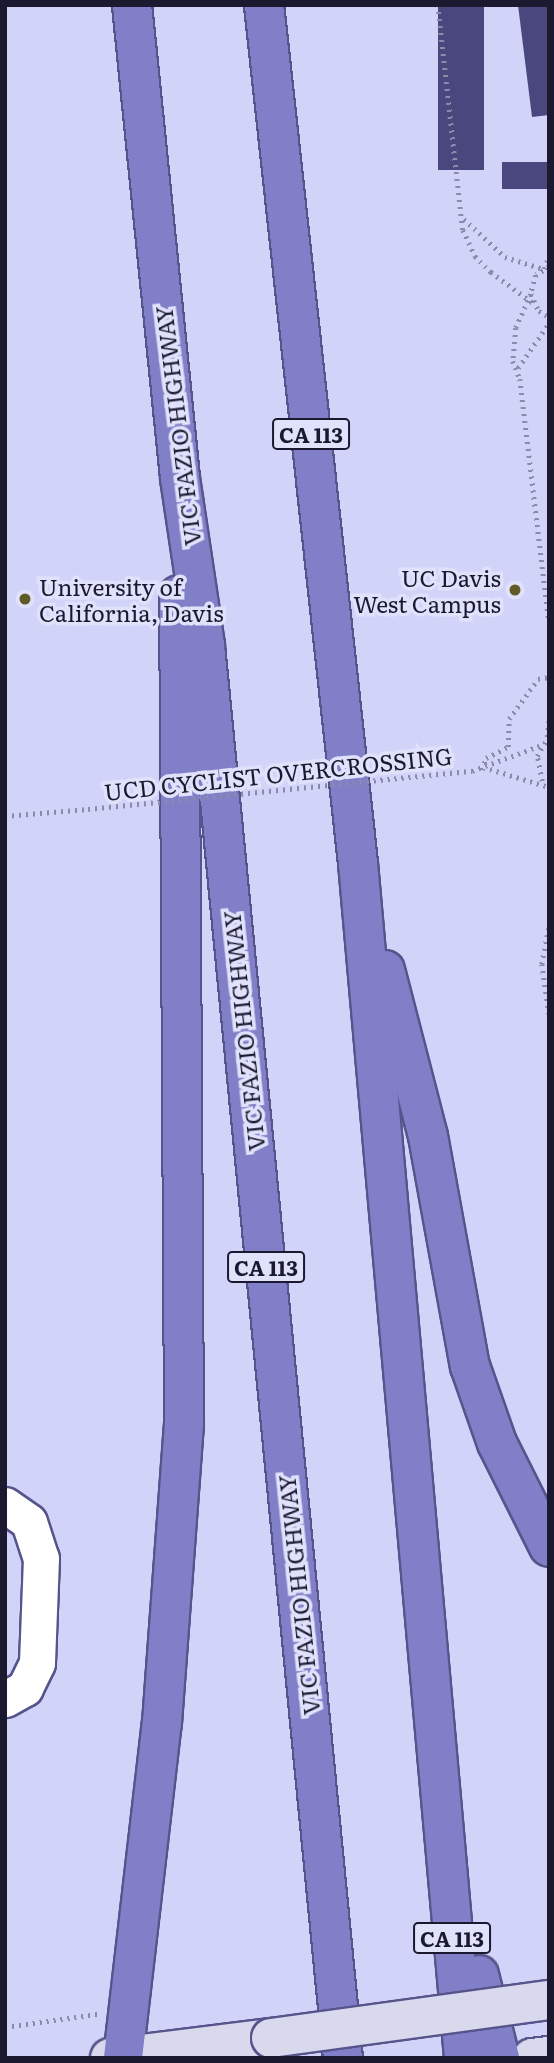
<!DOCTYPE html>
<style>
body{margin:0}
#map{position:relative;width:554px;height:2063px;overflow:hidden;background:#d1d3f9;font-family:Literata,serif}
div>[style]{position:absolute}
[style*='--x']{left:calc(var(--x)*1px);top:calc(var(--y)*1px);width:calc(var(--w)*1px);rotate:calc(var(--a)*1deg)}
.building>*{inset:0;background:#49477d;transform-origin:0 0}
.path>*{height:4.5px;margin-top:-2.25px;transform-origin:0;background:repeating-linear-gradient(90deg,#8a8bab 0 2px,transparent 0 7px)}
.roads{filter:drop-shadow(2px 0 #56548b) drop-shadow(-2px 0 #56548b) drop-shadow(0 2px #56548b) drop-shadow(0 -2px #56548b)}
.street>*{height:35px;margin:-17.5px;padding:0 17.5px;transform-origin:17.5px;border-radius:17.5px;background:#fff}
.secondary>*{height:38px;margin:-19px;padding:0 19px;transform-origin:19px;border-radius:19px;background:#d9d9ee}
.highway>*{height:38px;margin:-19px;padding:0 19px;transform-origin:19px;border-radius:19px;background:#817fc8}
.path-bridge>*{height:4.5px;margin-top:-2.25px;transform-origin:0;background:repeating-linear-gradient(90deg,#8a8bab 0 2px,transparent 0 7px)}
.bridges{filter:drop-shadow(2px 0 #56548b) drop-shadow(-2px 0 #56548b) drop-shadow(0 2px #56548b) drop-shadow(0 -2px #56548b)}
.secondary-bridge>*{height:38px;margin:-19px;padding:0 19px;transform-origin:19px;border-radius:19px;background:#d9d9ee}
.dots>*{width:19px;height:19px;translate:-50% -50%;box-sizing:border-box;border:4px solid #e0e1fb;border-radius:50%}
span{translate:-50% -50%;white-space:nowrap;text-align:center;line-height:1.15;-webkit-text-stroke:7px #e0e1fb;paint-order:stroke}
.shield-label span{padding:2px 5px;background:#e0e1fb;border:2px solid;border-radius:5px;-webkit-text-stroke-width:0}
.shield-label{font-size:21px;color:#1a1930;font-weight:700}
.street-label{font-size:23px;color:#1a1930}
.poi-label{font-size:23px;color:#1a1930}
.right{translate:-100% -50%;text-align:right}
.left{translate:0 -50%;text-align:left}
.frame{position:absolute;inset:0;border:7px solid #1a1930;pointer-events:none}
</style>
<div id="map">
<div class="building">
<div style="left:438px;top:5px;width:46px;height:165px"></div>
<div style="clip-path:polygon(518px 5px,549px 5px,549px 115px,532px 117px)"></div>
<div style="left:549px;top:162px;width:27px;height:47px;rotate:90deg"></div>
</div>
<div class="path">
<div style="--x:438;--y:5;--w:226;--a:83.7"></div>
<div style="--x:463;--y:230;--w:29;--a:65"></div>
<div style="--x:475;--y:256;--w:23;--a:45"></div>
<div style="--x:491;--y:272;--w:52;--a:36.4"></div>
<div style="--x:464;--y:219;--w:56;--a:42.8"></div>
<div style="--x:505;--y:257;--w:41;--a:17.1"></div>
<div style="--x:544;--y:269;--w:14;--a:-69"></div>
<div style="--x:549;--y:267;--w:15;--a:148"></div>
<div style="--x:536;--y:275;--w:20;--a:105"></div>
<div style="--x:531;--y:294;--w:19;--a:65"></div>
<div style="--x:539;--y:311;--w:12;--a:31"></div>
<div style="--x:531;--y:294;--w:37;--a:114"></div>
<div style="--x:516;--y:328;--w:33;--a:95"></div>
<div style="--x:513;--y:361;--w:19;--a:69"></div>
<div style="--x:520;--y:379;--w:245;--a:83.2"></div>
<div style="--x:518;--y:368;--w:55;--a:-55.4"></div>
<div style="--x:547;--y:737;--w:18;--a:-84"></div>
<div style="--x:490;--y:769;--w:62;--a:17"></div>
<div style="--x:482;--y:770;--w:13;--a:-72"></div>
<div style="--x:486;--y:758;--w:25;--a:-27"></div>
<div style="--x:508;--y:747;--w:28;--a:-88"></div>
<div style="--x:509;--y:719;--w:49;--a:-54.1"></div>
<div style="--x:538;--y:679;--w:11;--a:-10"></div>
<div style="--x:472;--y:771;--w:72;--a:-20.5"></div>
<div style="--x:542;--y:781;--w:25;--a:-101"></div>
<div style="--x:537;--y:756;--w:23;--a:-59"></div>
<div style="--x:5;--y:816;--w:83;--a:-4.8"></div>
<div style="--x:549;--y:928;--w:37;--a:101"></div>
<div style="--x:542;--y:964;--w:50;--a:82"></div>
<div style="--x:5;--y:2027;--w:93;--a:-8"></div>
</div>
<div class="roads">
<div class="street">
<div style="--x:5;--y:1505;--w:29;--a:35"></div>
<div style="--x:29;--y:1522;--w:38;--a:72"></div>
<div style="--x:41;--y:1558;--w:105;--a:92.2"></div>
<div style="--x:37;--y:1663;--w:28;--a:116"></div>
<div style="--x:25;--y:1688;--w:23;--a:151"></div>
</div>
<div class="secondary">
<div style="--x:110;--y:2058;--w:162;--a:-7.1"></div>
<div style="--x:532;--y:2058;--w:17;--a:-7"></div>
</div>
<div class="highway">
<div style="--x:132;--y:5;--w:475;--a:84.2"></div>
<div style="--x:180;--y:478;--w:170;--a:81.5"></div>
<div style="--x:205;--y:646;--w:1419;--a:84.42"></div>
<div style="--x:264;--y:5;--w:863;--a:83.75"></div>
<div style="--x:358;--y:863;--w:1200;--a:84.93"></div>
<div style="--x:385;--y:970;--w:171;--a:75.5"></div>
<div style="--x:428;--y:1136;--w:234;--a:79.7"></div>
<div style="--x:470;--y:1366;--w:82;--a:70.7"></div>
<div style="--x:497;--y:1443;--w:116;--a:63.4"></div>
<div style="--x:479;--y:1975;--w:86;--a:75.8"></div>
<div style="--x:123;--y:2058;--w:337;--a:-83.4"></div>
<div style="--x:162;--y:1723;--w:298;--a:-85.8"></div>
<div style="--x:184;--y:1426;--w:831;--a:-90.34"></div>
</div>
</div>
<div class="path-bridge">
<div style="--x:88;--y:809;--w:386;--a:-5.7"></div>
</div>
<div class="bridges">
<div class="secondary-bridge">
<div style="--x:271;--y:2038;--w:281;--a:-7.8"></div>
</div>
</div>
<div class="dots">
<div style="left:515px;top:590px;background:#5f5a26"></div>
<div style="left:25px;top:599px;background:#5f5a26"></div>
</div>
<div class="shield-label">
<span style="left:311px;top:434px">CA 113</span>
<span style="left:266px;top:1267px">CA 113</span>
<span style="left:452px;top:1938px">CA 113</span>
</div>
<div class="street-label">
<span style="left:177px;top:426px;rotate:-97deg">VIC FAZIO HIGHWAY</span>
<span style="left:278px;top:773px;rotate:-6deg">UCD CYCLIST OVERCROSSING</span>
<span style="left:243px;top:1031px;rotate:-96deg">VIC FAZIO HIGHWAY</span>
<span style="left:298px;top:1595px;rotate:-96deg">VIC FAZIO HIGHWAY</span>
</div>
<div class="poi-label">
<span class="right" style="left:501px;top:590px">UC Davis<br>West Campus</span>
<span class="left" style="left:39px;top:599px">University of<br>California, Davis</span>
</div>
<div class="frame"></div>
</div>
